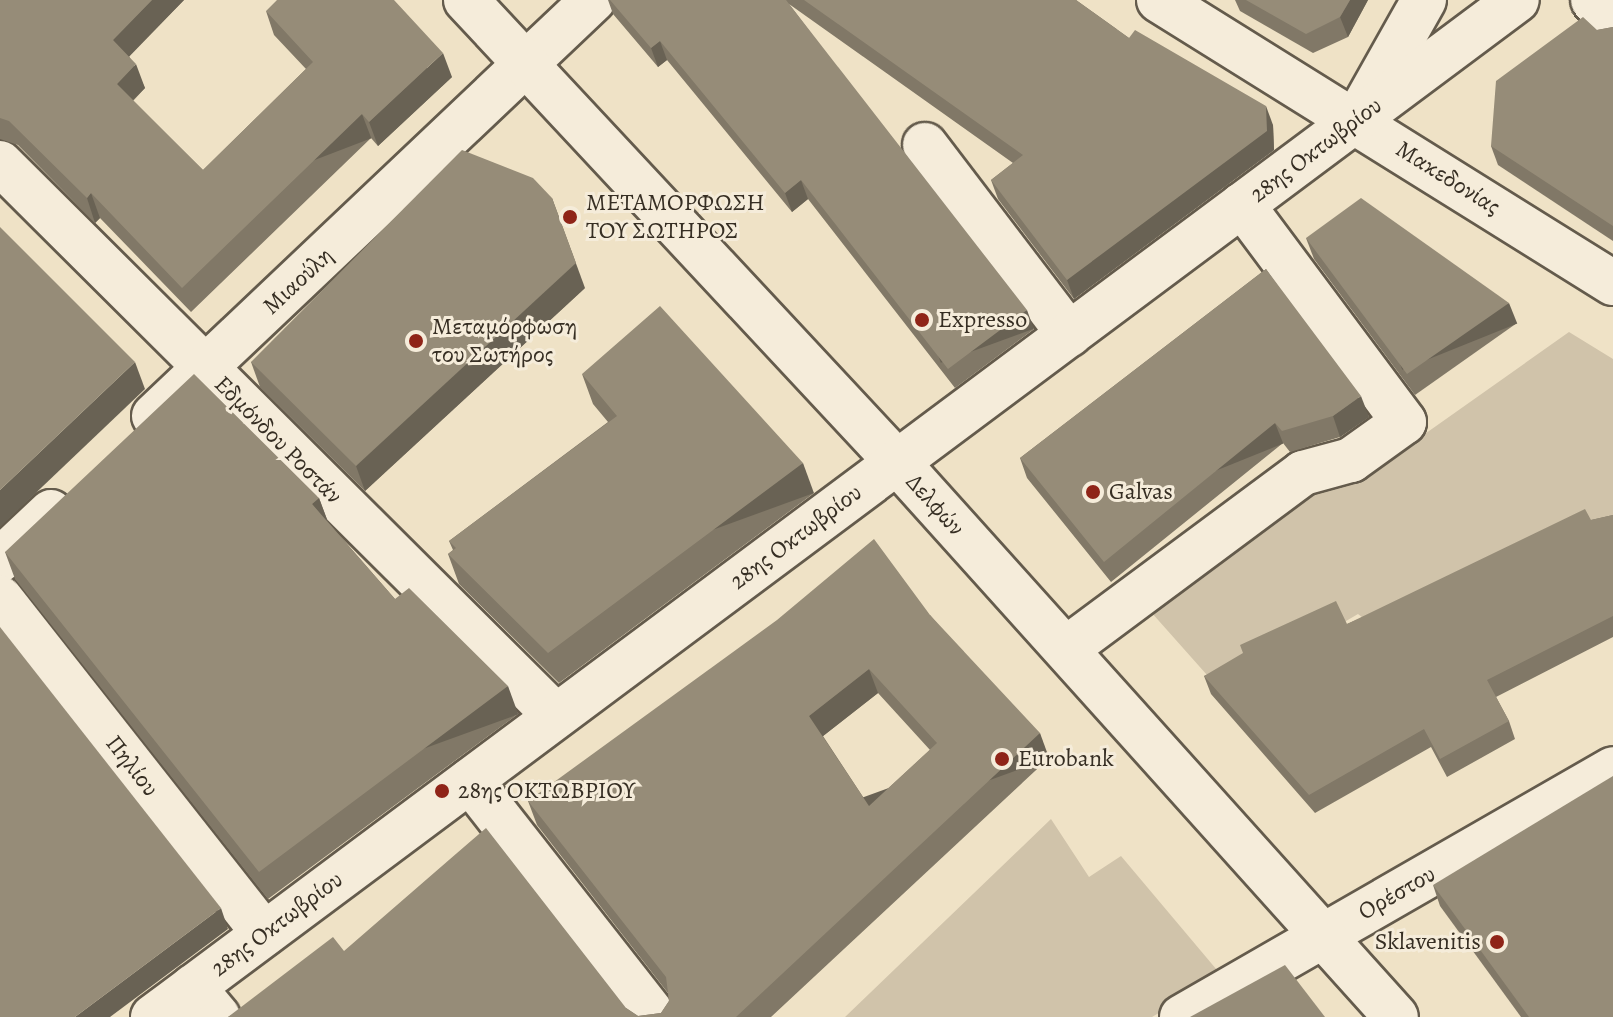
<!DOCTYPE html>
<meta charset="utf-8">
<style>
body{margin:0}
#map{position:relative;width:1613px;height:1017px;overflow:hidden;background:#efe2c6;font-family:Alegreya,serif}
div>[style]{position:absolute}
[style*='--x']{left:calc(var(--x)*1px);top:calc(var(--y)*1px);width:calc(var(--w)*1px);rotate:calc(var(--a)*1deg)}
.green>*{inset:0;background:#d0c3aa}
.roads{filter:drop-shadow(2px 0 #645b4c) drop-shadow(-2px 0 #645b4c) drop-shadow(0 2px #645b4c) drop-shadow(0 -2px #645b4c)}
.street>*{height:44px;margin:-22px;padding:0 22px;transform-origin:22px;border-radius:22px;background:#f5ecda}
.secondary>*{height:44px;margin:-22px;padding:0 22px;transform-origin:22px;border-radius:22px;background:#f5ecda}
.wall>*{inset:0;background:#817867}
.shaded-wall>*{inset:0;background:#696254;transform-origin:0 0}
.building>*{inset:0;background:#968c78}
.dots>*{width:22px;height:22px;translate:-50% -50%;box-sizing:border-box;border:4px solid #f5ecda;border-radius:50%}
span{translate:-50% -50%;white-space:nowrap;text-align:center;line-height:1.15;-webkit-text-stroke:6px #f5ecda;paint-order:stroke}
.street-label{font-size:24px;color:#362e23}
.poi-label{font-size:24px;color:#362e23}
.left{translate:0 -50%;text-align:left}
.right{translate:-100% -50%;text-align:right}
</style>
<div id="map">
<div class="green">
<div style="clip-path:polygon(1569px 332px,1613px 359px,1613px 531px,1382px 633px,1358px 614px,1223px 693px,1151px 612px,1307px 488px,1371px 472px)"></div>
<div style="clip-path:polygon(1051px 819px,1089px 877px,1121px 856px,1222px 976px,1152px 1017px,845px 1017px)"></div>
</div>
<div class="roads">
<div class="street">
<div style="--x:1593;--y:0;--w:33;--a:52"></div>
<div style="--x:925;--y:145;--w:238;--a:52.7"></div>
<div style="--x:0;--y:163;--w:784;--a:44.85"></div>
<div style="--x:154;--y:416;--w:605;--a:-43.46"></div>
<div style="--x:0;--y:560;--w:70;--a:-43.3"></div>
<div style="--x:0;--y:598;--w:427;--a:51.8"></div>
<div style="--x:1066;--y:649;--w:295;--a:-36.6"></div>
<div style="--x:1303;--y:473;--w:50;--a:-15.2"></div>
<div style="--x:1351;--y:460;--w:65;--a:-35.6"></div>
<div style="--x:1404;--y:422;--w:271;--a:-126.7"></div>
<div style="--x:470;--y:781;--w:300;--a:51.9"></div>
<div style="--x:193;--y:987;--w:39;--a:50"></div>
<div style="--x:1182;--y:1017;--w:497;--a:-29.9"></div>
</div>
<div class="secondary">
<div style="--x:466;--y:0;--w:632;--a:46.99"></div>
<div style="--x:897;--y:462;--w:746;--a:48.04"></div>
<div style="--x:1159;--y:0;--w:535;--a:31.94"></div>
<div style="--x:1366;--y:103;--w:118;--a:-60.6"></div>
<div style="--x:153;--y:1017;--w:1701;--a:-36.71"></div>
</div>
</div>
<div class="wall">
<div style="clip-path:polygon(0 0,184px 0,129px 56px,145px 88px,133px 101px,203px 170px,306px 69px,274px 35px,266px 11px,452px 77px,378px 146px,371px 138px,191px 312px,100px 218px,95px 223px,18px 145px,0 139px)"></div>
<div style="clip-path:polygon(608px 0,1076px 0,1129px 38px,1273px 125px,1274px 150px,1074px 299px,998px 199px,991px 180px,1013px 163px,789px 4px,1034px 329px,955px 388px,808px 199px,792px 212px,667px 60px,658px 67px,613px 14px)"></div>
<div style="clip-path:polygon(1235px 0,1368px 0,1348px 37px,1313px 53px,1240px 11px)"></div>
<div style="clip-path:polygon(1613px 27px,1613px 241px,1498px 165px,1491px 146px,1597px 30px)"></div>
<div style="clip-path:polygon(1306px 238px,1517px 323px,1415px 395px,1314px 259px)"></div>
<div style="clip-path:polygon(1266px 269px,1369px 417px,1340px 437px,1290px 452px,1283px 443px,1111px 582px,1027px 478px,1020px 458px)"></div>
<div style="clip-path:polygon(585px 288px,365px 491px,260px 387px,251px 362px)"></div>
<div style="clip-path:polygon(582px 374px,814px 493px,559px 683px,459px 584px,448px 554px,453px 550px,449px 541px,608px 422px,593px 404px)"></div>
<div style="clip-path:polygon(319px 498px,328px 522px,395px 599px,518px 714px,268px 899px,15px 579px,5px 552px)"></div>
<div style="clip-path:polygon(1613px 515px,1613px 637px,1496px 697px,1509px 721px,1515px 739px,1447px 777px,1431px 747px,1315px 813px,1211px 694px,1204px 676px,1347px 624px,1591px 520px)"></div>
<div style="clip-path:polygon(evenodd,930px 615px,1049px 758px,771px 1017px,228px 1017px,344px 951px,626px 1008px,638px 1016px,661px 1013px,669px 1001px,668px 993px,537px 825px,528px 801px,930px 615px,878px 693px,930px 750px,869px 806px,823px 736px,878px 693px)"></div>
<div style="clip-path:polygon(1433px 885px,1613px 1017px,1521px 1017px,1440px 906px)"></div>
</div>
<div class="shaded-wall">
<div style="clip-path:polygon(152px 0,184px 0,122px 64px,113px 40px)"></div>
<div style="clip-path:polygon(1350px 0,1368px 0,1348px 37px,1340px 17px)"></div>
<div style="clip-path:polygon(660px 41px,667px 60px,658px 67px,651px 48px)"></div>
<div style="clip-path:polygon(443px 53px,452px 77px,378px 146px,369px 122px)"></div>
<div style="clip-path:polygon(136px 64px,145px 88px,125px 108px,117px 84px)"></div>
<div style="clip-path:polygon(1266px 106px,1273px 125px,1274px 150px,1074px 299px,1067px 280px)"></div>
<div style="left:362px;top:114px;width:26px;height:250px;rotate:69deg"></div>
<div style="clip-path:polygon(801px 180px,808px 199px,792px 212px,785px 193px)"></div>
<div style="clip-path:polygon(91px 193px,100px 218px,95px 223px,87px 198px)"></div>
<div style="clip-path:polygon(552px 198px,585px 288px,365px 491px,356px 466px)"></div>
<div style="left:1509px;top:303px;width:22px;height:124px;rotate:68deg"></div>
<div style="left:1027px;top:310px;width:20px;height:99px;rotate:70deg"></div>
<div style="clip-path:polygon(135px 362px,145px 389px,0 527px,0 490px)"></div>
<div style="clip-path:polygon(1361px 396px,1369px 417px,1340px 437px,1333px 416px)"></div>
<div style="left:1275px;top:423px;width:22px;height:220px;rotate:68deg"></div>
<div style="left:803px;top:463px;width:32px;height:318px;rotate:70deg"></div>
<div style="clip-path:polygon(319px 498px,329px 525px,312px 504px)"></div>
<div style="clip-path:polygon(869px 669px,878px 693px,818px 740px,809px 716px)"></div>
<div style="left:508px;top:686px;width:30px;height:311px;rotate:70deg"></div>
<div style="left:1040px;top:733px;width:27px;height:416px;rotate:70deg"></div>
<div style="clip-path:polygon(221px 908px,228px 929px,110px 1017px,75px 1017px)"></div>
</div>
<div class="building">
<div style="clip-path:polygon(0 0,152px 0,113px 40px,136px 64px,117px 84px,203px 170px,313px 62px,266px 11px,277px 0,394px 0,443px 53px,369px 122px,362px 114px,182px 288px,91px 193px,87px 198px,9px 121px,0 118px)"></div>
<div style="clip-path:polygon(610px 0,786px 0,1027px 310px,948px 369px,801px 180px,785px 193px,660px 41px,651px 48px)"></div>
<div style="clip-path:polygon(804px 0,1076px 0,1129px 38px,1135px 30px,1266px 106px,1267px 131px,1067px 280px,991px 180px,1023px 155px)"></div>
<div style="clip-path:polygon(1246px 0,1350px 0,1340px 17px,1306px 34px)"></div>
<div style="clip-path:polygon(1583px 17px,1597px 30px,1613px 27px,1613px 226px,1491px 146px,1496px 81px)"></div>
<div style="clip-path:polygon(462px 150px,533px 178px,552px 198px,576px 263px,356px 466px,251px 362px)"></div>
<div style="clip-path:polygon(1361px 198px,1509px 303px,1407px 374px,1306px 238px)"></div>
<div style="clip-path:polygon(0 227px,135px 362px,0 490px)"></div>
<div style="clip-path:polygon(1266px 269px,1361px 396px,1333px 416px,1282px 431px,1275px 423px,1104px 562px,1020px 458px)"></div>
<div style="clip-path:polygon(660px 306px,803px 463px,548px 653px,448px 554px,456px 548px,449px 541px,617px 416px,582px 374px)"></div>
<div style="clip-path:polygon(194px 374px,319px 498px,312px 504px,395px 599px,409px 588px,508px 686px,259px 872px,5px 552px)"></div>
<div style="clip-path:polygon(1585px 509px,1591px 520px,1613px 515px,1613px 616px,1487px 680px,1509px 721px,1440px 759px,1424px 729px,1309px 795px,1204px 676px,1243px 653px,1240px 645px,1336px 601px,1347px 624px)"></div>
<div style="clip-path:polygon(evenodd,874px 539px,930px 615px,1040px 733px,736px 1017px,228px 1017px,333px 937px,344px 951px,486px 828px,626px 1008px,638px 1016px,661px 1013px,669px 1001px,666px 977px,528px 801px,777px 620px,874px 539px,869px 669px,937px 743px,869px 806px,809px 716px,869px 669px)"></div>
<div style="clip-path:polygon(0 627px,221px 908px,75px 1017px,0 1017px)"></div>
<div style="clip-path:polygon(1613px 776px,1613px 1017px,1529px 1017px,1433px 885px)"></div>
<div style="clip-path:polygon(1285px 965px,1325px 1017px,1190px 1017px)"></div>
</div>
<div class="dots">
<div style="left:570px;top:217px;background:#8f2418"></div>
<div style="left:922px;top:320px;background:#8f2418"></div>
<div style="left:416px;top:341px;background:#8f2418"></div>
<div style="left:1093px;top:492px;background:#8f2418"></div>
<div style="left:1002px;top:759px;background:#8f2418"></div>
<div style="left:442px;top:791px;background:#8f2418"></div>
<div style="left:1497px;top:942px;background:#8f2418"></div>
</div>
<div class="street-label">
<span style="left:1316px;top:150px;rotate:-37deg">28ης Οκτωβρίου</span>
<span style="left:1448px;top:178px;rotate:32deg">Μακεδονίας</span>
<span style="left:298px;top:281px;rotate:-43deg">Μιαούλη</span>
<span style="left:278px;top:440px;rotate:45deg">Εδμόνδου Ροστάν</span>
<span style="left:935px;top:505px;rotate:48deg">Δελφών</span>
<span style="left:796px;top:537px;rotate:-37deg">28ης Οκτωβρίου</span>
<span style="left:132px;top:766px;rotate:52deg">Πηλίου</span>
<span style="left:1397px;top:893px;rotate:-30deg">Ορέστου</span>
<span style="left:277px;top:924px;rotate:-37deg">28ης Οκτωβρίου</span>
</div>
<div class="poi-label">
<span class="left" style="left:586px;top:217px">ΜΕΤΑΜΟΡΦΩΣΗ<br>ΤΟΥ ΣΩΤΗΡΟΣ</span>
<span class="left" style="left:938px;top:320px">Expresso</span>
<span class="left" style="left:432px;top:341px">Μεταμόρφωση<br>του Σωτήρος</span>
<span class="left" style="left:1109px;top:492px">Galvas</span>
<span class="left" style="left:1018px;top:759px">Eurobank</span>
<span class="left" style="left:458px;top:791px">28ης ΟΚΤΩΒΡΙΟΥ</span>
<span class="right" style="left:1481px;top:942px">Sklavenitis</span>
</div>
</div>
